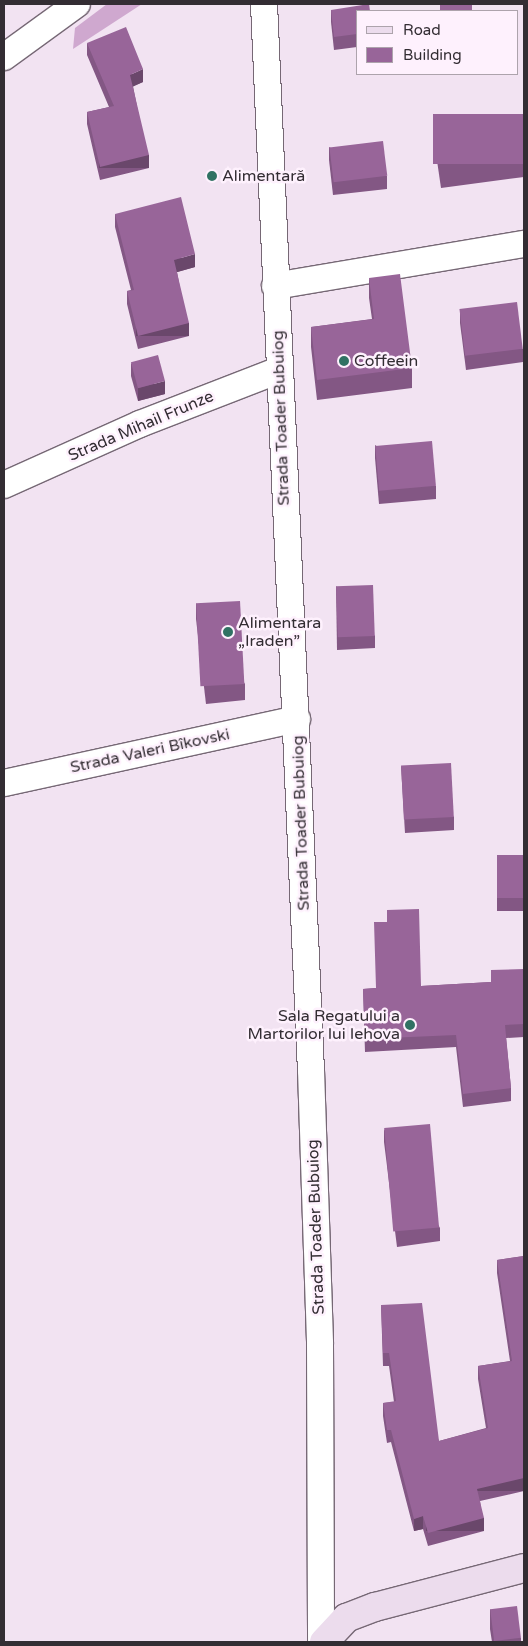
<!DOCTYPE html>
<meta charset="utf-8">
<style>
body{margin:0}
#map{position:relative;width:528px;height:1646px;overflow:hidden;background:#f2e3f2;font-family:"Varela Round",sans-serif}
div>[style]{position:absolute}
[style*='--x']{left:calc(var(--x)*1px);top:calc(var(--y)*1px);width:calc(var(--w)*1px);rotate:calc(var(--a)*1deg)}
.green>*{inset:0;background:#cfa8cf}
.roads{filter:drop-shadow(1px 0 #766875) drop-shadow(-1px 0 #766875) drop-shadow(0 1px #766875) drop-shadow(0 -1px #766875)}
.street>*{height:26px;margin:-13px;padding:0 13px;transform-origin:13px;border-radius:13px;background:#fff}
.secondary>*{height:28px;margin:-14px;padding:0 14px;transform-origin:14px;border-radius:14px;background:#ecdced}
.wall>*{inset:0;background:#835784;transform-origin:0 0}
.shaded-wall>*{inset:0;background:#6a476b;transform-origin:0 0}
.building>*{inset:0;background:#986599;transform-origin:0 0}
.dots>*{width:14px;height:14px;translate:-50% -50%;box-sizing:border-box;border:2px solid #fef1fd;border-radius:50%}
span{translate:-50% -50%;white-space:nowrap;text-align:center;line-height:1.15;-webkit-text-stroke:5px #fef1fd;paint-order:stroke}
.poi-label{font-size:16px;color:#332d33}
.left{translate:0 -50%;text-align:left}
.right{translate:-100% -50%;text-align:right}
.street-label{font-size:16px;color:#332d33}
.frame{position:absolute;inset:0;border:5px solid #332d33;pointer-events:none}
.legend{position:absolute;left:356px;top:10px;width:162px;height:65px;box-sizing:border-box;background:#fef1fd;border:1px solid #ada3ac;margin:0;padding:6px 9px;list-style:none;font-size:15px;color:#332d33}
.legend li{display:flex;align-items:center;gap:10px;height:25px}
.legend b{width:25px;border:1px solid #ada3ac}
</style>
<div id="map">
<div class="green">
<div style="clip-path:polygon(107px 4px,142px 4px,73px 49px,75px 28px)"></div>
</div>
<div class="roads">
<div class="street">
<div style="--x:264;--y:4;--w:1067;--a:87.48"></div>
<div style="--x:311;--y:1070;--w:274;--a:88.1"></div>
<div style="--x:320;--y:1344;--w:298;--a:89.8"></div>
<div style="--x:4;--y:57;--w:90;--a:-36"></div>
<div style="--x:275;--y:286;--w:253;--a:-9.6"></div>
<div style="--x:4;--y:485;--w:149;--a:-24.2"></div>
<div style="--x:140;--y:424;--w:149;--a:-21.2"></div>
<div style="--x:4;--y:783;--w:300;--a:-12.3"></div>
</div>
<div class="secondary">
<div style="--x:324;--y:1642;--w:33;--a:-47"></div>
<div style="--x:346;--y:1618;--w:31;--a:-21"></div>
<div style="--x:375;--y:1607;--w:154;--a:-14.7"></div>
</div>
</div>
<div class="wall">
<div style="clip-path:polygon(331px 10px,357px 11px,357px 47px,334px 50px,331px 22px)"></div>
<div style="clip-path:polygon(87px 43px,143px 82px,133px 86px,149px 168px,100px 180px,87px 124px,87px 112px,109px 107px,87px 55px)"></div>
<div style="clip-path:polygon(524px 114px,524px 177px,441px 188px,434px 140px,434px 127px)"></div>
<div style="clip-path:polygon(329px 147px,387px 176px,387px 189px,333px 195px,329px 160px)"></div>
<div style="clip-path:polygon(115px 214px,195px 267px,177px 272px,189px 336px,138px 349px,127px 304px,127px 291px,131px 290px,115px 227px)"></div>
<div style="clip-path:polygon(369px 278px,412px 368px,412px 388px,317px 400px,311px 347px,311px 327px,372px 319px,369px 298px)"></div>
<div style="clip-path:polygon(460px 310px,523px 349px,523px 362px,466px 370px,460px 323px)"></div>
<div style="clip-path:polygon(131px 363px,165px 394px,138px 401px,131px 376px)"></div>
<div style="clip-path:polygon(375px 445px,436px 486px,436px 499px,379px 504px,375px 458px)"></div>
<div style="clip-path:polygon(336px 586px,375px 636px,375px 648px,337px 650px)"></div>
<div style="clip-path:polygon(196px 603px,245px 684px,245px 700px,206px 704px,196px 619px)"></div>
<div style="clip-path:polygon(401px 766px,454px 817px,454px 830px,405px 833px)"></div>
<div style="left:524px;top:855px;width:56px;height:27px;rotate:90deg"></div>
<div style="clip-path:polygon(387px 910px,421px 986px,491px 982px,524px 969px,524px 1037px,506px 1038px,511px 1088px,511px 1101px,463px 1107px,456px 1047px,365px 1052px,363px 989px,376px 988px,387px 922px)"></div>
<div style="clip-path:polygon(384px 1129px,440px 1228px,440px 1241px,397px 1247px,384px 1142px)"></div>
<div style="clip-path:polygon(524px 1256px,524px 1491px,480px 1501px,484px 1531px,428px 1546px,423px 1529px,414px 1531px,391px 1442px,387px 1443px,383px 1416px,383px 1403px,394px 1402px,389px 1366px,383px 1366px,381px 1305px,439px 1441px,486px 1428px,478px 1379px,478px 1366px,510px 1361px,497px 1273px,497px 1260px)"></div>
<div style="clip-path:polygon(490px 1609px,521px 1638px,521px 1642px,492px 1642px,490px 1629px)"></div>
</div>
<div class="shaded-wall">
<div style="clip-path:polygon(143px 69px,143px 82px,130px 88px,130px 75px)"></div>
<div style="left:149px;top:155px;width:13px;height:50px;rotate:90deg"></div>
<div style="clip-path:polygon(195px 254px,195px 267px,174px 273px,174px 260px)"></div>
<div style="left:189px;top:323px;width:13px;height:53px;rotate:90deg"></div>
<div style="clip-path:polygon(165px 381px,165px 394px,138px 401px,138px 388px)"></div>
<div style="left:524px;top:1478px;width:13px;height:48px;rotate:90deg"></div>
<div style="clip-path:polygon(423px 1516px,423px 1529px,414px 1531px,414px 1519px)"></div>
<div style="left:484px;top:1518px;width:13px;height:58px;rotate:90deg"></div>
</div>
<div class="building">
<div style="clip-path:polygon(369px 4px,370px 11px,357px 11px,357px 34px,334px 37px,331px 10px)"></div>
<div style="left:440px;top:4px;width:32px;height:7px"></div>
<div style="clip-path:polygon(126px 27px,143px 69px,130px 75px,149px 155px,100px 167px,87px 112px,114px 106px,87px 43px)"></div>
<div style="left:524px;top:114px;width:50px;height:91px;rotate:90deg"></div>
<div style="left:383px;top:141px;width:35px;height:54px;rotate:83deg"></div>
<div style="clip-path:polygon(181px 197px,195px 254px,174px 260px,189px 323px,138px 336px,127px 291px,134px 290px,115px 214px)"></div>
<div style="clip-path:polygon(400px 274px,412px 368px,317px 380px,311px 327px,374px 319px,369px 278px)"></div>
<div style="left:517px;top:302px;width:47px;height:58px;rotate:83deg"></div>
<div style="left:158px;top:355px;width:27px;height:28px;rotate:75deg"></div>
<div style="left:432px;top:441px;width:45px;height:57px;rotate:85deg"></div>
<div style="left:373px;top:585px;width:51px;height:37px;rotate:88deg"></div>
<div style="left:240px;top:601px;width:83px;height:44px;rotate:87deg"></div>
<div style="left:451px;top:763px;width:54px;height:50px;rotate:87deg"></div>
<div style="left:524px;top:855px;width:43px;height:27px;rotate:90deg"></div>
<div style="clip-path:polygon(419px 909px,421px 986px,491px 982px,491px 970px,524px 969px,524px 1024px,505px 1025px,511px 1088px,463px 1094px,456px 1035px,365px 1039px,363px 989px,376px 988px,374px 922px,387px 922px,387px 910px)"></div>
<div style="left:430px;top:1124px;width:104px;height:46px;rotate:85deg"></div>
<div style="clip-path:polygon(524px 1256px,524px 1478px,477px 1489px,484px 1518px,428px 1533px,423px 1516px,414px 1519px,391px 1430px,387px 1430px,383px 1403px,396px 1401px,389px 1353px,383px 1353px,381px 1305px,422px 1303px,439px 1441px,488px 1428px,478px 1366px,512px 1361px,497px 1260px)"></div>
<div style="left:517px;top:1606px;width:32px;height:27px;rotate:83deg"></div>
</div>
<div class="dots">
<div style="left:212px;top:176px;background:#307263"></div>
<div style="left:344px;top:361px;background:#307263"></div>
<div style="left:228px;top:632px;background:#307263"></div>
<div style="left:410px;top:1025px;background:#307263"></div>
</div>
<div class="poi-label">
<span class="left" style="left:222px;top:176px">Alimentară</span>
<span class="left" style="left:354px;top:361px">Coffeein</span>
<span class="left" style="left:238px;top:632px">Alimentara<br>„Iraden”</span>
<span class="right" style="left:400px;top:1025px">Sala Regatului a<br>Martorilor lui Iehova</span>
</div>
<div class="street-label">
<span style="left:281px;top:418px;rotate:-92deg">Strada Toader Bubuiog</span>
<span style="left:141px;top:426px;rotate:-23deg">Strada Mihail Frunze</span>
<span style="left:150px;top:751px;rotate:-12deg">Strada Valeri Bîkovski</span>
<span style="left:301px;top:823px;rotate:-92deg">Strada Toader Bubuiog</span>
<span style="left:316px;top:1227px;rotate:-92deg">Strada Toader Bubuiog</span>
</div>
<div class="frame"></div>
<ul class="legend">
<li><b style="height:6px;background:#ecdced"></b>Road</li>
<li><b style="height:14px;background:#986599"></b>Building</li>
</ul>
</div>
